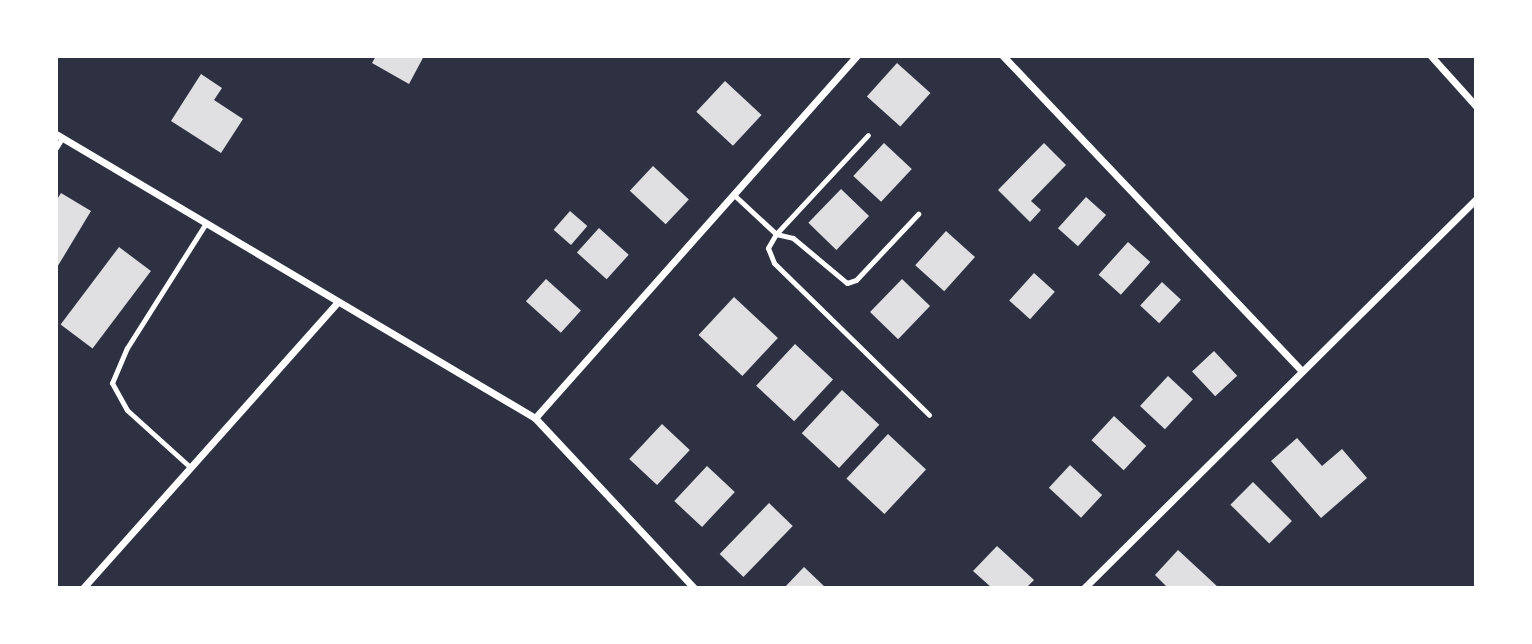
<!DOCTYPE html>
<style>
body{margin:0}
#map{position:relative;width:1532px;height:644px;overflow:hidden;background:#2d3142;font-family:Georgia,serif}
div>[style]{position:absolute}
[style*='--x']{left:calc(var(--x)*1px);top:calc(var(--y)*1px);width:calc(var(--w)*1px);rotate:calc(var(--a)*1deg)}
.building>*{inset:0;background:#e0e0e3;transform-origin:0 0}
.service>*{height:5px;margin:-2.5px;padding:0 2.5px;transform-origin:2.5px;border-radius:2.5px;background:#fff}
.minor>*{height:7px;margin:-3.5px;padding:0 3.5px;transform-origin:3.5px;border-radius:3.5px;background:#fff}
span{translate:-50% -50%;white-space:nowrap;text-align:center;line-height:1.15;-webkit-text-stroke:5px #fff;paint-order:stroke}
.frame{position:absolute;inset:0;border:58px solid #fff;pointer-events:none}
</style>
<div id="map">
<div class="building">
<div style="clip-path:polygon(376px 56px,424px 56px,409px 84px,372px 63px)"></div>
<div style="left:897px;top:63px;width:45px;height:45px;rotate:42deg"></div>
<div style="clip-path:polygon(201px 74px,222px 88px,214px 100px,243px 119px,221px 153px,171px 121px)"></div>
<div style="left:725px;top:81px;width:50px;height:42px;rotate:43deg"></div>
<div style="left:884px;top:143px;width:38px;height:45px;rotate:43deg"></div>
<div style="clip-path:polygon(1044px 143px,1066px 165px,1031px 201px,1041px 210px,1030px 222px,998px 190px)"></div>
<div style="left:653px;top:166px;width:49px;height:34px;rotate:43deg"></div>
<div style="left:841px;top:189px;width:39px;height:47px;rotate:44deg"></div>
<div style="clip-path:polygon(61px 193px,91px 211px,56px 269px,56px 201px)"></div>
<div style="left:1086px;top:197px;width:27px;height:42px;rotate:42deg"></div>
<div style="left:570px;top:211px;width:23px;height:25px;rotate:41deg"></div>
<div style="left:599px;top:228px;width:40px;height:33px;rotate:42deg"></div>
<div style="left:946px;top:231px;width:39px;height:46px;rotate:42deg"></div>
<div style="left:1128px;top:242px;width:30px;height:44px;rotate:42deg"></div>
<div style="left:119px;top:247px;width:40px;height:97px;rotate:37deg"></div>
<div style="left:1034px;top:273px;width:28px;height:37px;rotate:42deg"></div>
<div style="left:546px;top:279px;width:47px;height:30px;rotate:42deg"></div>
<div style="left:902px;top:279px;width:39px;height:46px;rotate:44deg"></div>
<div style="left:1162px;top:282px;width:26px;height:32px;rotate:43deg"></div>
<div style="left:734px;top:297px;width:60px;height:52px;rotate:43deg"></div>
<div style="left:795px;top:344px;width:52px;height:57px;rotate:43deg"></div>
<div style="left:1214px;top:351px;width:34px;height:30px;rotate:47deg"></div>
<div style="left:1168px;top:376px;width:34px;height:41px;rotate:43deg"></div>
<div style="left:842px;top:390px;width:51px;height:59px;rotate:43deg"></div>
<div style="left:1114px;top:416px;width:44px;height:33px;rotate:43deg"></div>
<div style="left:662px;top:424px;width:38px;height:48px;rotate:43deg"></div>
<div style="left:888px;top:434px;width:52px;height:61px;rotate:43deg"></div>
<div style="clip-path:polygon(1297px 438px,1322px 466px,1342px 449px,1367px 478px,1321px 518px,1271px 461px)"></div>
<div style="left:1070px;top:465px;width:44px;height:31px;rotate:43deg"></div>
<div style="left:707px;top:466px;width:38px;height:48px;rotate:43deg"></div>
<div style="left:1253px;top:482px;width:55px;height:32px;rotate:45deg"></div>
<div style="left:769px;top:503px;width:33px;height:71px;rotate:44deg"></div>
<div style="clip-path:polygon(997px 546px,1034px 580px,1026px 588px,992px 588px,973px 571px)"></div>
<div style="clip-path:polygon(1178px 550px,1219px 588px,1168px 588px,1155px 575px)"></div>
<div style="clip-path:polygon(804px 567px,826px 588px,784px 588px)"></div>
</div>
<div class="service">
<div style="--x:56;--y:148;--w:12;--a:-59"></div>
<div style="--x:733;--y:194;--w:59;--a:42.9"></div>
<div style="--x:776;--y:234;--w:16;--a:120"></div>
<div style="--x:768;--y:248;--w:16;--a:68"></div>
<div style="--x:774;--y:263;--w:217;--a:44.4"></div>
<div style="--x:776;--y:234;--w:17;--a:13"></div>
<div style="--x:793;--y:238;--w:70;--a:39.8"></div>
<div style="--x:847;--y:283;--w:9;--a:-18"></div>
<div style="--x:856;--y:280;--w:91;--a:-46.8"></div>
<div style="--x:776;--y:234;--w:135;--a:-47.1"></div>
<div style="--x:190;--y:467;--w:85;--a:-137.9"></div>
<div style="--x:127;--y:410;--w:31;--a:-119"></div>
<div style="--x:112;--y:383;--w:38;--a:-67"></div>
<div style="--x:127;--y:348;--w:148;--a:-57.7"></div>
</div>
<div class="minor">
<div style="--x:1003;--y:56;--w:434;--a:46.5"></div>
<div style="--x:1431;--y:56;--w:67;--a:48"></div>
<div style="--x:56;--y:134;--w:557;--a:30.66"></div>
<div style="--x:535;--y:418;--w:233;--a:46.9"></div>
<div style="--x:535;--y:418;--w:484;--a:-48.4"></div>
<div style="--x:83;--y:588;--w:383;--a:-48.3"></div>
<div style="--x:1084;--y:588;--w:552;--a:-44.78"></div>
</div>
<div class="frame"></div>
</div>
